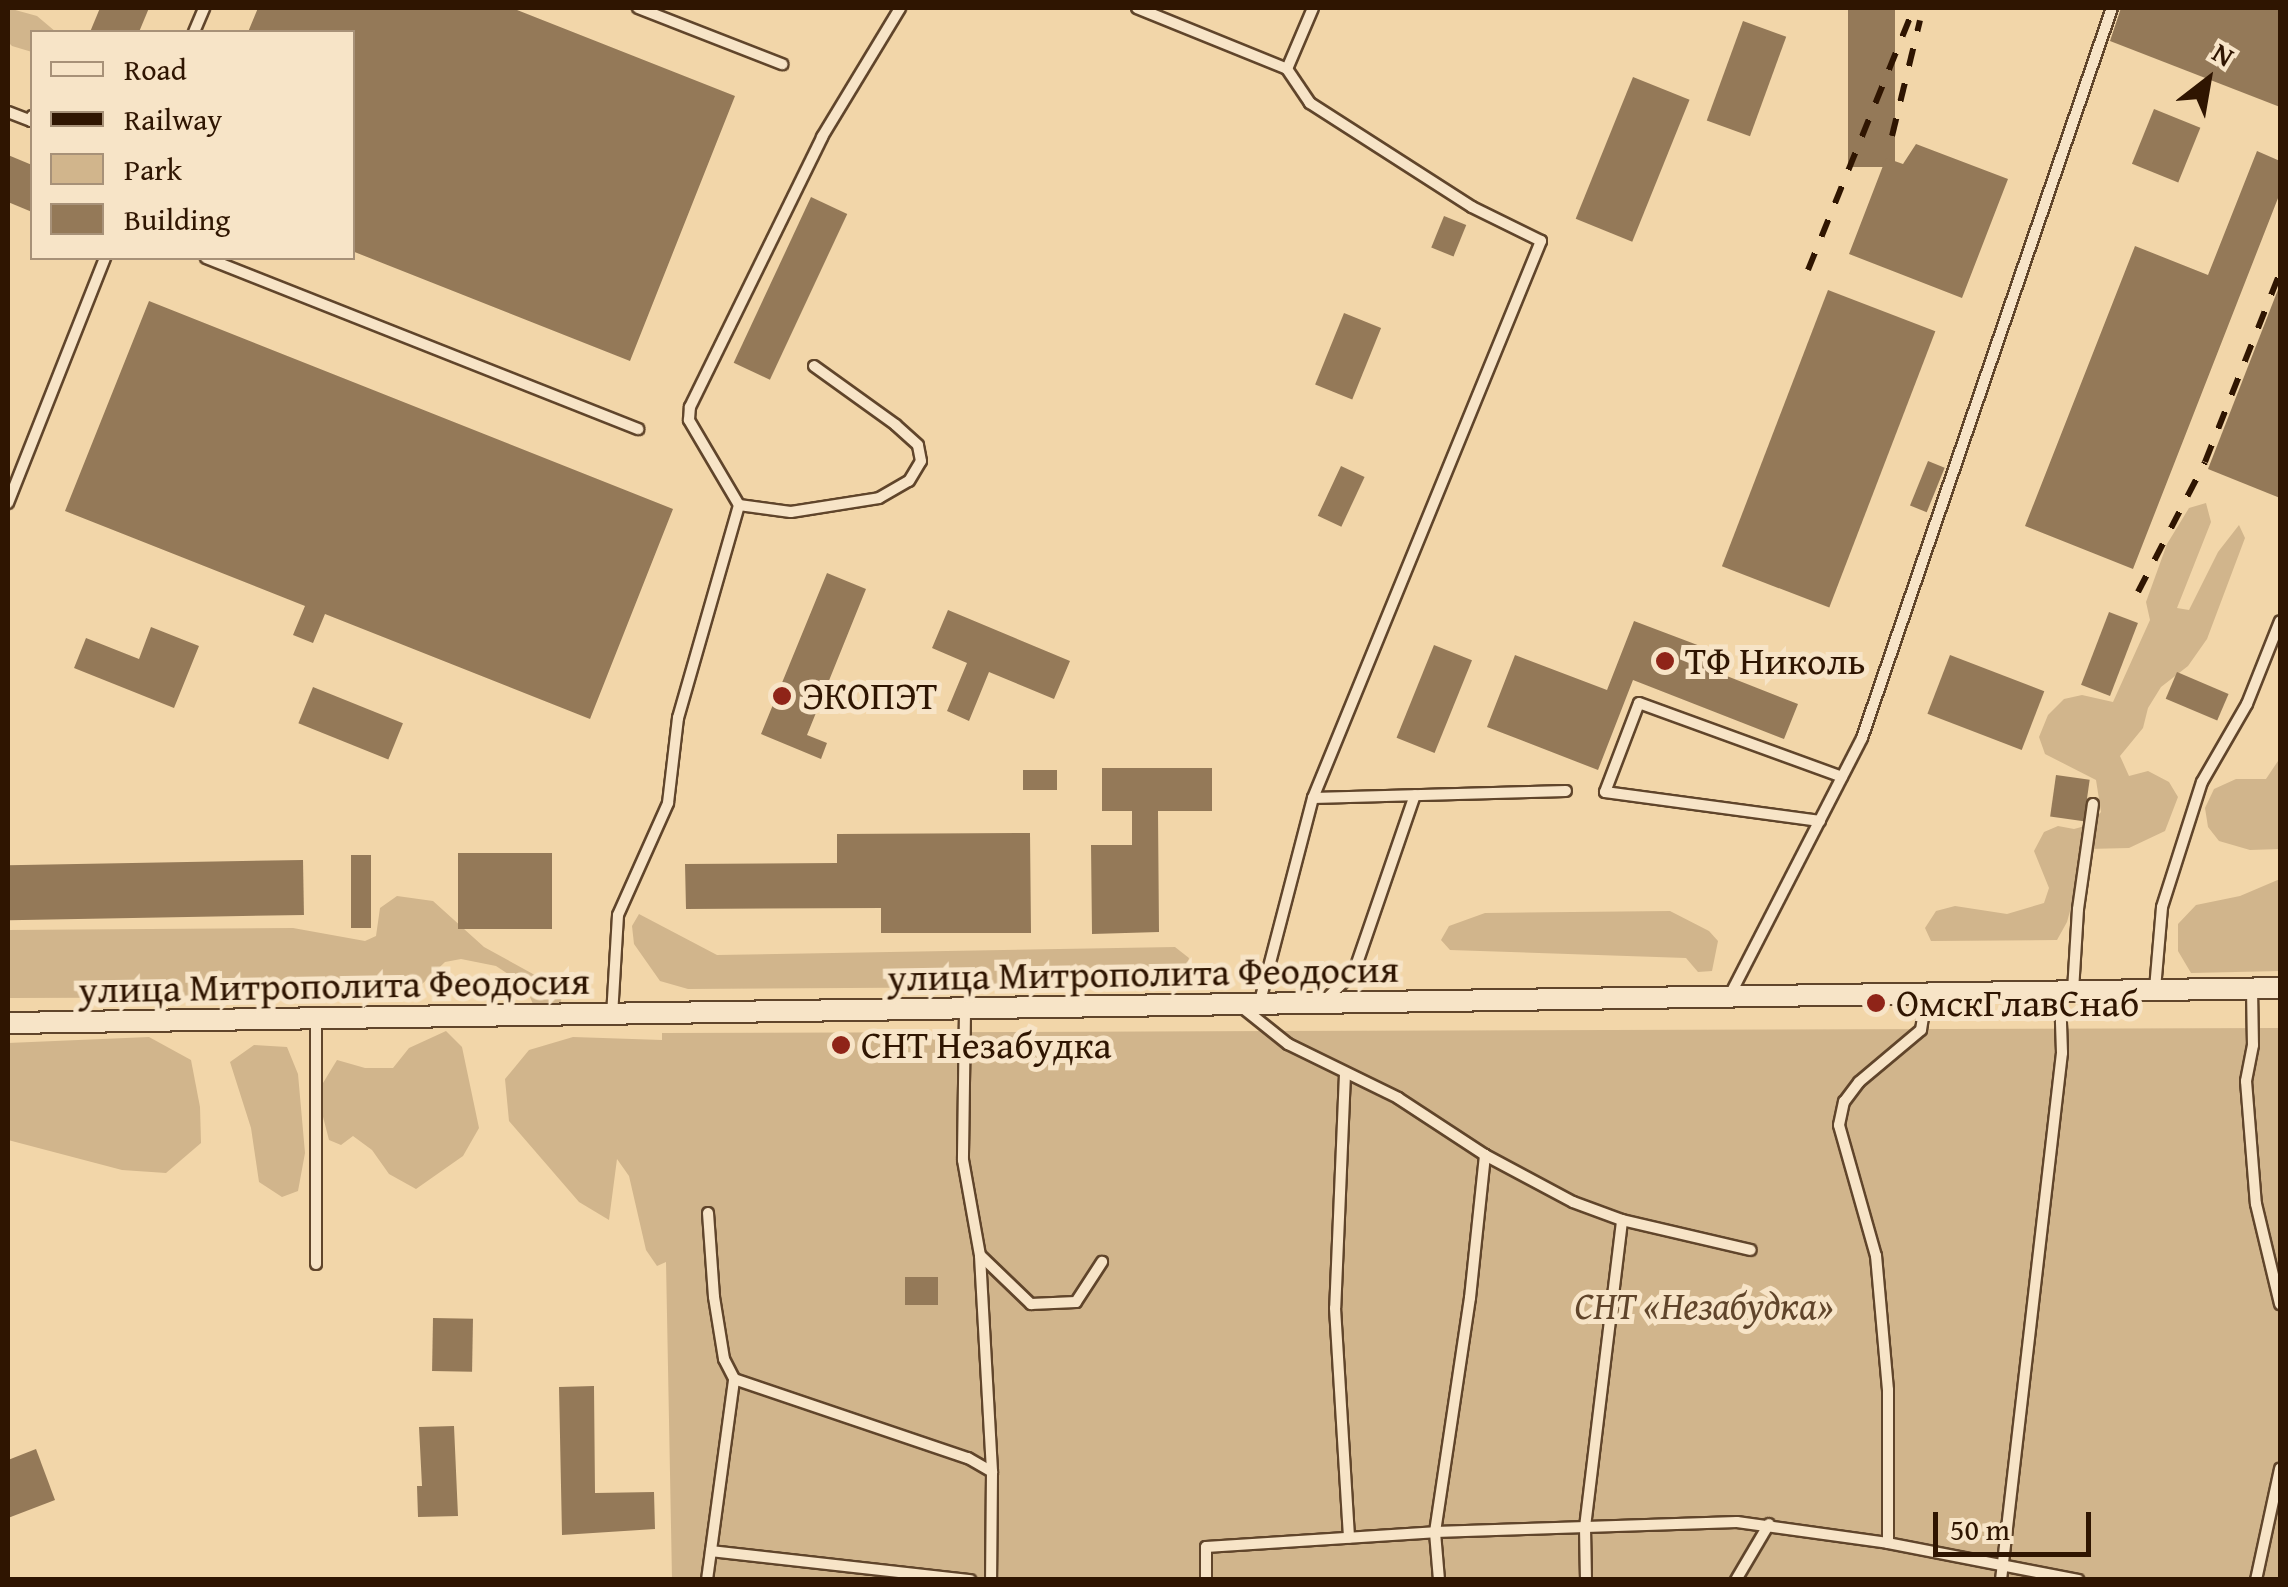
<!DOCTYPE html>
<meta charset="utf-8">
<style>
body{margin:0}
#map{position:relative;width:2288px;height:1587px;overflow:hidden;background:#f2d6a9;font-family:"Gentium Book Plus",serif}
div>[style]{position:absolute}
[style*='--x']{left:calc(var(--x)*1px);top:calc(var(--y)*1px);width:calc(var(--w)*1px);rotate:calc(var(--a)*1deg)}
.green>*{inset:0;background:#d1b58c}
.building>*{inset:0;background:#947958;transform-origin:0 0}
.roads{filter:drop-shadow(2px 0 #60452b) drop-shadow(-2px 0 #60452b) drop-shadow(0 2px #60452b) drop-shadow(0 -2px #60452b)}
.service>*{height:10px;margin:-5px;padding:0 5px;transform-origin:5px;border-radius:5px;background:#f7e4c7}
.minor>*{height:20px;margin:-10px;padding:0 10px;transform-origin:10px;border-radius:10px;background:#f7e4c7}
.rail>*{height:6px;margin-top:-3px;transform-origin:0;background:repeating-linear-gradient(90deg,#2f1501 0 18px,transparent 0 36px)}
.dots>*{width:28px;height:28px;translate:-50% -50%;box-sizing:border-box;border:5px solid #f7e4c7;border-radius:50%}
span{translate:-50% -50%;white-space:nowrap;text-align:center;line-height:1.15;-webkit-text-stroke:10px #f7e4c7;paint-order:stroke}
.poi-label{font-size:38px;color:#2f1501}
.left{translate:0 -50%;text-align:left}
.street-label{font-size:38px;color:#2f1501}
.park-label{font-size:38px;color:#60452b;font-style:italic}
.frame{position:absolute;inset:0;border:10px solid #2f1501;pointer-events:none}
.legend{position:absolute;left:30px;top:30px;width:325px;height:230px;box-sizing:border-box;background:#f7e4c7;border:2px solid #a79178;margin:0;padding:12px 18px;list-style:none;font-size:30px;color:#2f1501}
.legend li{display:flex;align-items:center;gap:20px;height:50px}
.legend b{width:50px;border:2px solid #a79178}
.north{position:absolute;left:2158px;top:30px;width:100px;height:100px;-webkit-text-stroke:8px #f7e4c7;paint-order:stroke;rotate:31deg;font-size:28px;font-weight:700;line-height:40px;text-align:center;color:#2f1501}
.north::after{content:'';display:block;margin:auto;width:35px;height:45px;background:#2f1501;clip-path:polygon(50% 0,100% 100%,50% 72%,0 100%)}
.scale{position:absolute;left:1933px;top:1512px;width:158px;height:45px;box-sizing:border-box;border:5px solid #2f1501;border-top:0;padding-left:12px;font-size:30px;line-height:35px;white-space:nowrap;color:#2f1501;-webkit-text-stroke:8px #f7e4c7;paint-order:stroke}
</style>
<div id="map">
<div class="green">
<div style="clip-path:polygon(8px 8px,37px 16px,56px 32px,32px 32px,32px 52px,12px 46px,8px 42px)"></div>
<div style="clip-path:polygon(2206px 503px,2211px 522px,2177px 608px,2189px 610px,2218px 552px,2239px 525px,2245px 538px,2207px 639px,2188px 666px,2161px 687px,2148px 708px,2143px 728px,2120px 756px,2129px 776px,2148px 771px,2169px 782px,2178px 797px,2165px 831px,2129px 848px,2087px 849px,2067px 922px,2057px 940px,1931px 941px,1925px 928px,1936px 911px,1955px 906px,2007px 914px,2044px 903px,2049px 888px,2034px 851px,2044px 832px,2058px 826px,2074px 829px,2089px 825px,2101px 812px,2096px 780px,2045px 754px,2039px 737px,2048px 715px,2064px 699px,2082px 695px,2113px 702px,2150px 620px,2146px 602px,2167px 544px,2189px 508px)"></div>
<div style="clip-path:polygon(2280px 758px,2280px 849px,2250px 850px,2219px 841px,2208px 827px,2205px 808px,2214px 789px,2236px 779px,2266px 779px)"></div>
<div style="clip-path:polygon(2280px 879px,2280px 971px,2191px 973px,2178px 951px,2178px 924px,2196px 905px,2240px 896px)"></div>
<div style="clip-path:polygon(397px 896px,433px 901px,484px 947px,562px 990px,561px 1002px,551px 1009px,535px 1009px,525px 985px,496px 966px,461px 959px,445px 962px,421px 985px,399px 994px,373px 997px,8px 998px,8px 930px,293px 928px,365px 941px,376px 936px,380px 908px)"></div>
<div style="clip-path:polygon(1670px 911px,1709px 931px,1718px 941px,1712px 971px,1698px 972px,1686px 958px,1450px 950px,1441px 940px,1449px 926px,1485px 913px)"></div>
<div style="clip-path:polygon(639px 914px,717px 955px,1175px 947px,1189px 958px,1185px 976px,1177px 986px,688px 989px,660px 981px,634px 944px,632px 926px)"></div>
<div style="clip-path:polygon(2280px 1028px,2280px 1579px,672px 1579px,666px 1262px,657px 1266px,646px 1250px,629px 1176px,617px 1159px,609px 1220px,579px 1202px,509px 1121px,505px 1079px,529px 1050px,573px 1037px,662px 1040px,662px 1033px)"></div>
<div style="clip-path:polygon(446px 1031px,462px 1047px,479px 1128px,463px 1156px,416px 1189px,389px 1174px,372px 1150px,353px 1136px,341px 1145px,329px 1140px,321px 1109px,323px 1083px,337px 1060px,365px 1068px,393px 1068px,409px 1048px)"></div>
<div style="clip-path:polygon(149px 1037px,191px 1060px,200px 1107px,201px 1143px,166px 1173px,122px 1170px,8px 1140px,8px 1043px)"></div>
<div style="clip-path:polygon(254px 1045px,287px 1047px,298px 1074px,305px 1153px,298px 1191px,282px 1197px,259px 1182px,251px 1128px,230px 1062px)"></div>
</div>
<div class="building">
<div style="clip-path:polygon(100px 8px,149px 8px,139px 32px,90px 32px)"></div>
<div style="clip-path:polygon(258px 8px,512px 8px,735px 96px,630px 361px,352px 251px,352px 32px,248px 32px)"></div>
<div style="left:1848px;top:8px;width:47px;height:159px"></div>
<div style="clip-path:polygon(2121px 8px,2280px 8px,2280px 107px,2110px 41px)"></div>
<div style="left:1743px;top:21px;width:46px;height:106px;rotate:20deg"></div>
<div style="left:1633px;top:77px;width:61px;height:153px;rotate:22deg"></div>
<div style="left:2154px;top:109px;width:50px;height:59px;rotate:22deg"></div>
<div style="clip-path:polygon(1916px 144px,2008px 179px,1962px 298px,1849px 254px,1886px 158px,1903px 164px)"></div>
<div style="clip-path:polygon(2257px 151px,2280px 161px,2280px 193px,2133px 569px,2025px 526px,2135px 246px,2208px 275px)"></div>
<div style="clip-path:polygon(8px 155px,32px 165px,32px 212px,8px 202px)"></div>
<div style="left:811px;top:197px;width:40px;height:183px;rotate:25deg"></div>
<div style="left:1444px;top:216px;width:24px;height:34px;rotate:22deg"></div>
<div style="clip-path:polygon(2279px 287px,2280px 287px,2280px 498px,2208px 469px)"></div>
<div style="left:1828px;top:290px;width:115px;height:296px;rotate:21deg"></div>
<div style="clip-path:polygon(149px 301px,673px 509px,590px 719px,325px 614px,313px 643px,293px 635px,305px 606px,65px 511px)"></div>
<div style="left:1344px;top:313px;width:40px;height:77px;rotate:22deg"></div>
<div style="left:1928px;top:461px;width:18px;height:48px;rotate:22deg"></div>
<div style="left:1341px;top:466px;width:26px;height:55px;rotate:25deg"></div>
<div style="clip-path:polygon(827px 573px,866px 589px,807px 735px,827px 743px,821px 759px,761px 734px)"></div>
<div style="clip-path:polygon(948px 610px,1070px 661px,1054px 699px,989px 672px,969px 721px,947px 711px,967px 663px,932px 648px)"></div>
<div style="left:2109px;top:612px;width:31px;height:78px;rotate:21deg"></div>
<div style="clip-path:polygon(1634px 621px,1716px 652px,1709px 669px,1798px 704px,1784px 739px,1633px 680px,1598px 770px,1487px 727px,1515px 655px,1607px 690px)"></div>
<div style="clip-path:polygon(151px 627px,199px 646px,174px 708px,74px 668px,86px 638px,139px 659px)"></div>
<div style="left:1434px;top:645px;width:41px;height:100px;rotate:22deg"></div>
<div style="left:1950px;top:655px;width:101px;height:63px;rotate:21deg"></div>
<div style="left:2177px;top:672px;width:56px;height:29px;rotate:23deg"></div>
<div style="left:313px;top:687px;width:97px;height:39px;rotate:22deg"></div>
<div style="clip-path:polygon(1102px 768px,1212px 768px,1212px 811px,1158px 811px,1159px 932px,1092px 934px,1091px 845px,1132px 845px,1132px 811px,1102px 811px)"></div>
<div style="left:1023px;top:770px;width:34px;height:20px"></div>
<div style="left:2056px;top:775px;width:34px;height:42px;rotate:8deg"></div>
<div style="clip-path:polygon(1030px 833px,1031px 933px,881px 933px,881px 908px,686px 909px,685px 864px,837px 863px,837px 834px)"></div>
<div style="left:458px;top:853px;width:94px;height:76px"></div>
<div style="left:351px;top:855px;width:20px;height:73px"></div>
<div style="left:303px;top:860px;width:55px;height:295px;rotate:89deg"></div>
<div style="left:905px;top:1277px;width:33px;height:28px"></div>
<div style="left:433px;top:1318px;width:40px;height:53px;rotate:1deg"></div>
<div style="clip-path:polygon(594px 1386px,595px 1493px,654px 1492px,655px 1529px,562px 1535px,559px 1387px)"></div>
<div style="clip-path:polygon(454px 1426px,458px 1516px,418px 1517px,417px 1486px,422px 1486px,419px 1427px)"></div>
<div style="clip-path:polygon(36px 1449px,55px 1500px,8px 1518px,8px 1460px)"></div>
</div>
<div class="roads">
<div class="service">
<div style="--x:638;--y:8;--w:155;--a:21.3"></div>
<div style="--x:1137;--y:8;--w:162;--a:22.1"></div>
<div style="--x:1287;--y:69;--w:66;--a:-66.9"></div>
<div style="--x:194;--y:32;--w:26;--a:-67"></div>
<div style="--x:8;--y:112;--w:25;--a:21"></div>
<div style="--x:31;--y:121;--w:5;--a:-79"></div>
<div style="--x:206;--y:258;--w:465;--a:21.6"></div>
<div style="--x:8;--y:503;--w:264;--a:-68.4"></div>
<div style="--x:739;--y:505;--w:52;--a:7.7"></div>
<div style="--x:791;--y:512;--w:89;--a:-9"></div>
<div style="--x:879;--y:498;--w:34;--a:-30"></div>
<div style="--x:909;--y:481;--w:23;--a:-59"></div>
<div style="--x:921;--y:461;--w:16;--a:-101"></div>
<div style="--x:918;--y:445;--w:30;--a:-138"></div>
<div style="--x:896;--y:425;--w:101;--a:-144.3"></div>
<div style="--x:1313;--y:798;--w:253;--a:-1.6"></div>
<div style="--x:1820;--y:821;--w:217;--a:-172.3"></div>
<div style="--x:1605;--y:792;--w:95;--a:-69.1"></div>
<div style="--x:1639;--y:703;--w:216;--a:20"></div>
<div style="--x:2155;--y:989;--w:82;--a:-85.1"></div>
<div style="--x:2162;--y:907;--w:131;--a:-72.3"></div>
<div style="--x:2202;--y:782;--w:90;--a:-60"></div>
<div style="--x:2247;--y:704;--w:89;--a:-68.3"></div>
<div style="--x:2252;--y:989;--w:56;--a:89"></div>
<div style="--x:2253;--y:1045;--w:37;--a:101"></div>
<div style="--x:2246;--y:1081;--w:123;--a:85.4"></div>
<div style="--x:2256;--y:1204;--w:103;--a:76.5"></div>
<div style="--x:2073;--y:991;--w:82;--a:-86.5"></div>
<div style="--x:2078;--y:909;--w:106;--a:-81.9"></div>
<div style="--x:1730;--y:995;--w:289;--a:-62.8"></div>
<div style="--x:1862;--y:738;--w:772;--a:-71.1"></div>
<div style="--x:1324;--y:1001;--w:42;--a:-44"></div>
<div style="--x:1354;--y:972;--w:187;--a:-71"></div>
<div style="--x:1259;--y:1005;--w:214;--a:-75.4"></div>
<div style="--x:1313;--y:798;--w:602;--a:-67.74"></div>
<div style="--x:1541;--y:241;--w:77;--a:-153.8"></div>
<div style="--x:1472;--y:207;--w:193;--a:-147.3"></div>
<div style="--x:1310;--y:103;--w:41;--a:-124.1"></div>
<div style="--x:1243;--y:1008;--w:58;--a:38.7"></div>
<div style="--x:1288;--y:1044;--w:123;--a:26.1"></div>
<div style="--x:1398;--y:1098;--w:104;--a:33.2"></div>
<div style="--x:1485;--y:1155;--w:100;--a:28.1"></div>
<div style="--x:1573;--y:1202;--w:52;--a:20.2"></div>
<div style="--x:1622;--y:1220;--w:132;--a:13.1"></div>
<div style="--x:965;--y:1012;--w:148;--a:90.8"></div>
<div style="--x:963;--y:1160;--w:97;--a:79.9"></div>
<div style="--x:980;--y:1255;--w:71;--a:43.9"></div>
<div style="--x:1031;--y:1304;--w:45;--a:-2.5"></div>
<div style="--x:1076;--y:1302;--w:48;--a:-57"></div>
<div style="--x:612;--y:1016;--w:101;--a:-86.6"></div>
<div style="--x:618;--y:915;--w:123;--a:-65.9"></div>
<div style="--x:668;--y:803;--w:86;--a:-83.3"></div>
<div style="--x:678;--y:718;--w:222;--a:-74"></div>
<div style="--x:739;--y:505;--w:99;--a:-120.5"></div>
<div style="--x:689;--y:420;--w:13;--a:-86"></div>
<div style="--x:690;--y:407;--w:301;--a:-63.9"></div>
<div style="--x:822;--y:137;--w:151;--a:-58.8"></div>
<div style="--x:316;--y:1019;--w:245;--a:90"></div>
<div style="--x:1345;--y:1074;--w:234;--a:92.4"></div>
<div style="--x:1335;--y:1308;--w:230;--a:86.5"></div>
<div style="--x:708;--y:1213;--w:84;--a:85.9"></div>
<div style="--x:714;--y:1297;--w:63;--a:80.8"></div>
<div style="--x:724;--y:1359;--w:22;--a:63"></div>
<div style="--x:734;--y:1379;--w:247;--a:18.7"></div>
<div style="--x:968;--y:1458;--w:28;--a:30"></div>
<div style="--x:992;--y:1472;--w:108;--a:90.5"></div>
<div style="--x:980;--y:1256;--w:216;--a:86.8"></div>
<div style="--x:1888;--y:1543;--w:153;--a:-90"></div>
<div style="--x:1888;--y:1390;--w:135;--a:-95.1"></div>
<div style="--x:1876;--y:1256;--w:136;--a:-105.8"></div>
<div style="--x:1839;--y:1125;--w:24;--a:-78"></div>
<div style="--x:1844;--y:1102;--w:25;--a:-53"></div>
<div style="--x:1859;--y:1082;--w:81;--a:-40"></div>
<div style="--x:1921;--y:1030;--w:36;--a:-81"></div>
<div style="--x:711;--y:1551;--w:261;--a:6.4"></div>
<div style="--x:707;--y:1580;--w:203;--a:-82.3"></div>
<div style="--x:1206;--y:1580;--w:33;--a:-90"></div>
<div style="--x:1206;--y:1547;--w:229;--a:-3.7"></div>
<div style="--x:1435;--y:1532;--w:302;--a:-1.9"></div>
<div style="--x:1737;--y:1522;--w:152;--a:7.9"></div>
<div style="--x:1888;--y:1543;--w:194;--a:11"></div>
<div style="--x:1439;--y:1580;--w:48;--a:-94.8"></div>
<div style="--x:1435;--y:1532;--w:237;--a:-81.5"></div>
<div style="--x:1470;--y:1298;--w:144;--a:-84"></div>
<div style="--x:1586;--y:1580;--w:53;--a:-91.1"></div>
<div style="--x:1585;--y:1527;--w:309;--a:-83.1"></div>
<div style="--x:1736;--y:1580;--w:65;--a:-59.5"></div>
<div style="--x:2001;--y:1580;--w:531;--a:-83.4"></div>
<div style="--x:2062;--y:1053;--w:61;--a:-91.9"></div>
<div style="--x:2256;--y:1580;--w:114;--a:-77.8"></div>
</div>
<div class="minor">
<div style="--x:8;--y:1023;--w:2272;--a:-0.88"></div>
</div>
</div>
<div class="rail">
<div style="--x:1892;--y:136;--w:119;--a:-76.4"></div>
<div style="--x:1808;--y:270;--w:283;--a:-68"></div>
<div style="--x:2138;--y:592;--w:146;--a:-62.7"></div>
<div style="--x:2205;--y:462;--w:203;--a:-68.4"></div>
</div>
<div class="dots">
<div style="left:1665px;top:661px;background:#8f2418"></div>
<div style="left:782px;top:696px;background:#8f2418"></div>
<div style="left:1876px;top:1003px;background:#8f2418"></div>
<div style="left:841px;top:1045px;background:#8f2418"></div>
</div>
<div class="poi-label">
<span class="left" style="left:1685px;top:661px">ТФ Николь</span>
<span class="left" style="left:802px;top:696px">ЭКОПЭТ</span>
<span class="left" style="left:1896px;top:1003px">ОмскГлавСнаб</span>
<span class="left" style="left:861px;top:1045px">СНТ Незабудка</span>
</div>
<div class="street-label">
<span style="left:1143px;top:973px;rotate:-1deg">улица Митрополита Феодосия</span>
<span style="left:334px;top:985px;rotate:-1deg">улица Митрополита Феодосия</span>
</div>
<div class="park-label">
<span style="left:1704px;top:1306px">СНТ «Незабудка»</span>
</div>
<div class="frame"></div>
<ul class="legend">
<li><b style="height:12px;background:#f7e4c7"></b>Road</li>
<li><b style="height:12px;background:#2f1501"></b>Railway</li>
<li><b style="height:28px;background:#d1b58c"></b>Park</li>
<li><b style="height:28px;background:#947958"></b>Building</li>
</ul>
<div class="north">N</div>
<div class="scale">50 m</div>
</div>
